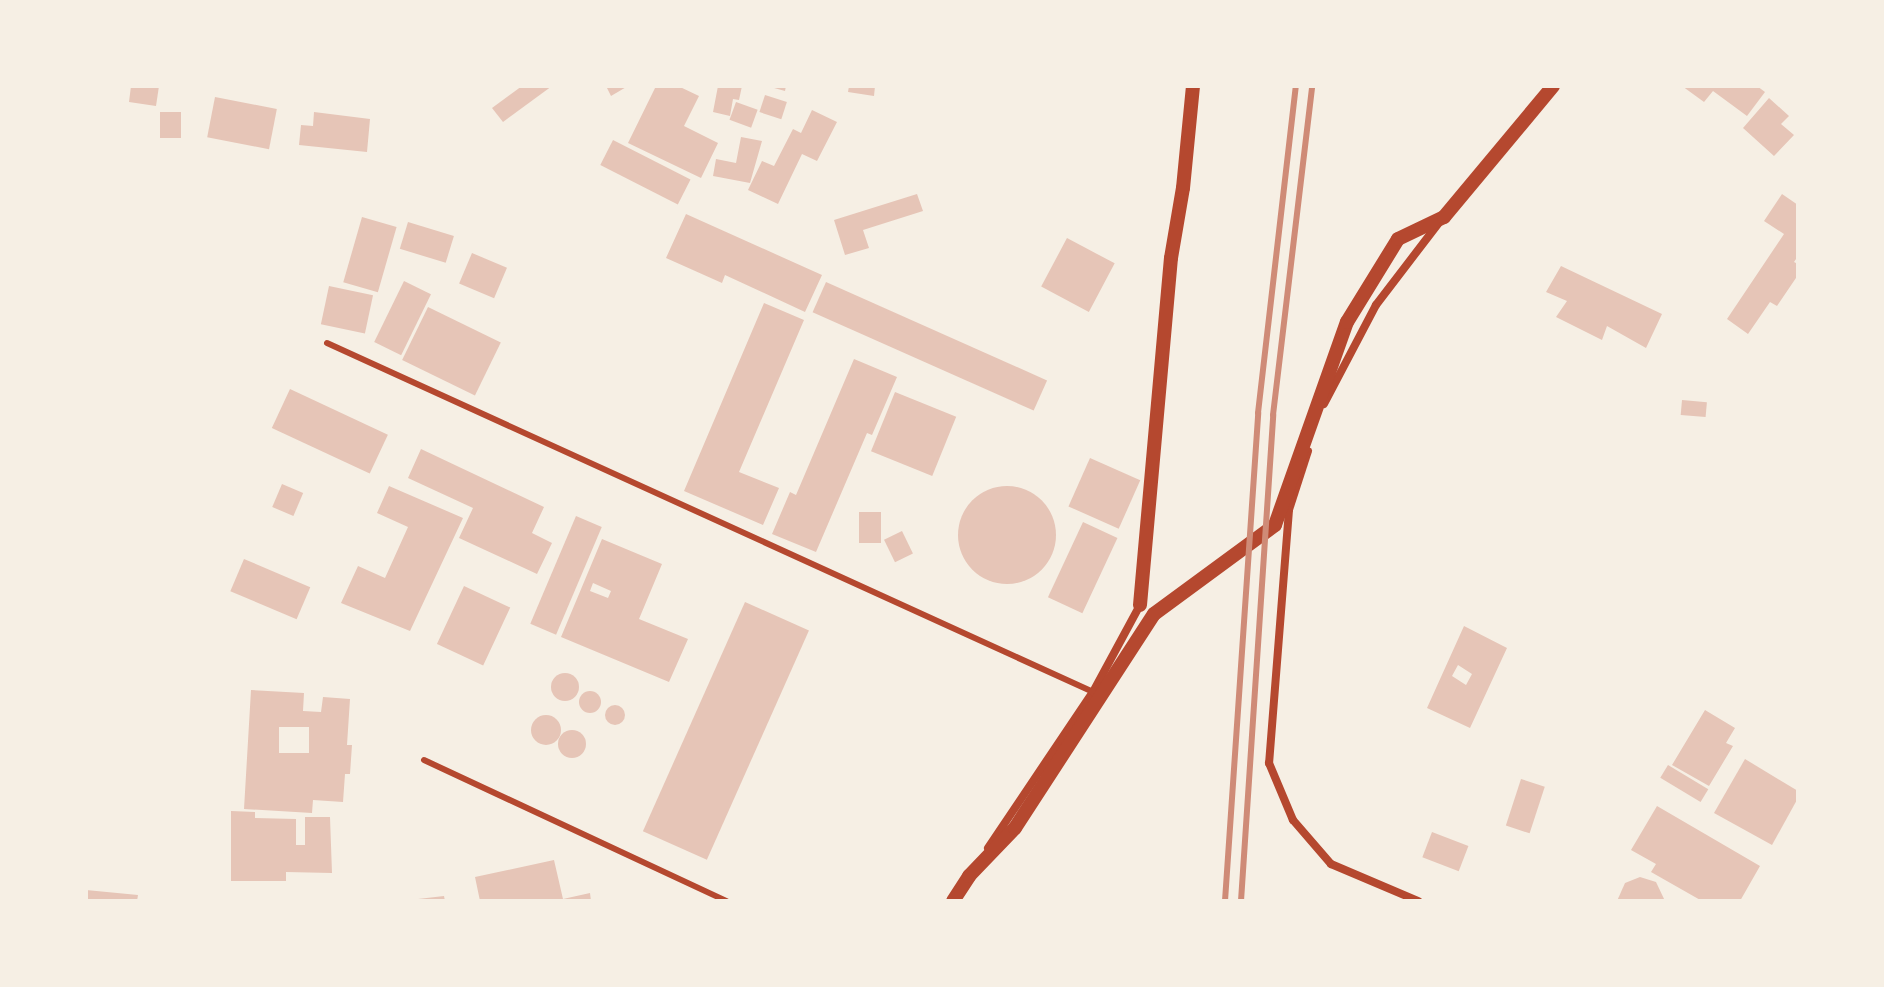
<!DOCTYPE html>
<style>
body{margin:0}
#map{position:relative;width:1884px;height:987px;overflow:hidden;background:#f6efe4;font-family:"PT Sans Narrow",sans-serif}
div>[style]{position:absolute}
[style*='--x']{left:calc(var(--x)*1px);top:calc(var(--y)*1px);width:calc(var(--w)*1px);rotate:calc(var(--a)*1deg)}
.building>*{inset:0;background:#e6c5b7;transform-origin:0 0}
.round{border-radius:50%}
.service>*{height:6px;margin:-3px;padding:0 3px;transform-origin:3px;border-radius:3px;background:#b5482f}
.minor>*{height:8px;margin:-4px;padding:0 4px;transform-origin:4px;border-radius:4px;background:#b5482f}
.tertiary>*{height:14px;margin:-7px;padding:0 7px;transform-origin:7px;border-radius:7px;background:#b5482f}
.rail>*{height:6px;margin:-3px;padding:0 3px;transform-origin:3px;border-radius:3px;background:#cf8b77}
span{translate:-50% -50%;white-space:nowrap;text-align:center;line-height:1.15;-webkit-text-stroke:6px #f6efe4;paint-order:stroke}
.frame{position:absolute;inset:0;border:88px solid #f6efe4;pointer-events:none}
</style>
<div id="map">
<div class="building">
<div style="clip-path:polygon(131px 86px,159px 86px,156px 106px,129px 102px)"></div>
<div style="clip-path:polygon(522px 86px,552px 86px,503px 122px,492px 108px)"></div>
<div style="clip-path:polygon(606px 86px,628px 86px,611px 96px)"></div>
<div style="clip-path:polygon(656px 86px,678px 86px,699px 96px,684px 126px,718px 143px,701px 178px,628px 143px)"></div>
<div style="clip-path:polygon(718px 86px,742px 86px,739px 100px,733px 99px,730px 116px,713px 112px)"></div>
<div style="clip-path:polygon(767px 86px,786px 86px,785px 91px)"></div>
<div style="clip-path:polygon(849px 86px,875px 86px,874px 96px,848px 92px)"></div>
<div style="clip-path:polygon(1682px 86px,1757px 86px,1765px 92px,1747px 116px,1713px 91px,1704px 102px)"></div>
<div style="left:765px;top:95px;width:23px;height:18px;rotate:18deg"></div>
<div style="left:215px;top:97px;width:63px;height:41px;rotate:11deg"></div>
<div style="clip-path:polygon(1769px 98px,1789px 116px,1781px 124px,1794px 135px,1774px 156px,1743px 128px)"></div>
<div style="left:736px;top:102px;width:23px;height:19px;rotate:20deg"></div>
<div style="clip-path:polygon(812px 110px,837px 122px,817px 161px,802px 154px,778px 204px,748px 190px,762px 161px,774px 166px,793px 129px,801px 133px)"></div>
<div style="left:160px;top:112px;width:21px;height:26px"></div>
<div style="clip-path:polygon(314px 112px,370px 119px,367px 152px,299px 145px,301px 125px,313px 126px)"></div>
<div style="clip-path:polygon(741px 137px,762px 141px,750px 183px,713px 176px,716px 159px,736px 163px)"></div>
<div style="left:613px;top:140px;width:87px;height:28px;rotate:27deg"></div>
<div style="clip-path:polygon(917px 194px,923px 211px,863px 230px,869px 248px,845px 255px,834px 220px)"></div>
<div style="clip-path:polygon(1782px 194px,1798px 205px,1798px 256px,1794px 262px,1798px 264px,1798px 275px,1777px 306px,1770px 302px,1748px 334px,1727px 319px,1784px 234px,1764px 221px)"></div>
<div style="clip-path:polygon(686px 214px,822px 275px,805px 312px,725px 275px,722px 283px,666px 258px)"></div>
<div style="left:362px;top:217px;width:36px;height:68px;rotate:16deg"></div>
<div style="left:408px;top:222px;width:48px;height:28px;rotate:17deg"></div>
<div style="left:1067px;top:238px;width:54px;height:55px;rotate:28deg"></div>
<div style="left:472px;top:253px;width:38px;height:33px;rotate:23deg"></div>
<div style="clip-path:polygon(1561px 266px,1662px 314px,1646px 348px,1607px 326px,1602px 340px,1556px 317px,1567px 301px,1546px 292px)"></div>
<div style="left:404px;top:281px;width:30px;height:68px;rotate:26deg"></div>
<div style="left:826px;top:282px;width:242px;height:33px;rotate:24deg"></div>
<div style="left:329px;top:286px;width:45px;height:39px;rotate:12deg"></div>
<div style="clip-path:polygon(764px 303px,804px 320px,739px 472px,779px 488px,763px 525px,684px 491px)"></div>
<div style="left:428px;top:307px;width:81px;height:59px;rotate:26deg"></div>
<div style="clip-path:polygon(854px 359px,897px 377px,872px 435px,867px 433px,816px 552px,772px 534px,790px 492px,796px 495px)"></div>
<div style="left:290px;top:389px;width:108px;height:43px;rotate:25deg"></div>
<div style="left:895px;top:392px;width:66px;height:64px;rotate:22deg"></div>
<div style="left:1682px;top:400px;width:25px;height:15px;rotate:5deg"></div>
<div style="clip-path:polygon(421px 449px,544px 507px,532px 533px,552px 543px,537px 574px,459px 538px,473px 508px,408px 478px)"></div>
<div style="left:1090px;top:458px;width:55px;height:53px;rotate:24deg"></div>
<div style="left:282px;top:484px;width:23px;height:25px;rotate:23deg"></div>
<div style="clip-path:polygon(389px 486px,463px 518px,410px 631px,341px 603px,358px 566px,385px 578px,408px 527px,377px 513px)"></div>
<div class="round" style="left:958px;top:486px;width:98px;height:98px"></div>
<div style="left:859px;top:512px;width:22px;height:31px"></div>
<div style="left:576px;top:516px;width:28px;height:117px;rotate:23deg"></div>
<div style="left:1083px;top:522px;width:38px;height:83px;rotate:25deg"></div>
<div style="left:902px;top:531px;width:25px;height:20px;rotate:64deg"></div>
<div style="clip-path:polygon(evenodd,602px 539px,662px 564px,639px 619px,688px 639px,669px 682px,561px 637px,602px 539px,593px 583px,611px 591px,608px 598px,590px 591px,593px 583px)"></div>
<div style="left:244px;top:559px;width:72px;height:35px;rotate:23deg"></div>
<div style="left:464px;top:586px;width:51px;height:64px;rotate:25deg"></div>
<div style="left:745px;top:602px;width:70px;height:251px;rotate:24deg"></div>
<div style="clip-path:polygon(evenodd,1464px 626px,1507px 648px,1470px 728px,1427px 708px,1464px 626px,1458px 665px,1472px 674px,1466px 685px,1452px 676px,1458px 665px)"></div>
<div class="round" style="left:551px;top:673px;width:28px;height:28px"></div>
<div style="clip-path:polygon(evenodd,251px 690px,304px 693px,303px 711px,321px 712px,323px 697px,350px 699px,347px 745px,352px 745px,350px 774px,345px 774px,343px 802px,313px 800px,312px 813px,244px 809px,251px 690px,279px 727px,309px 727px,309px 753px,279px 753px,279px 727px)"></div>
<div class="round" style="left:579px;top:691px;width:22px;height:22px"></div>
<div class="round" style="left:605px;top:705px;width:20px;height:20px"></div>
<div style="clip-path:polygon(1705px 710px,1735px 728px,1726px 743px,1733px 746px,1709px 786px,1672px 765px)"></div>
<div class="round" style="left:531px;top:715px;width:30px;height:30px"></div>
<div class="round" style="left:558px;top:730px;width:28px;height:28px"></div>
<div style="clip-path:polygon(1745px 759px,1798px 791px,1798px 798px,1772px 845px,1714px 813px)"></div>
<div style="left:1668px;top:765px;width:47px;height:15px;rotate:31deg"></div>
<div style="left:1521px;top:779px;width:25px;height:49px;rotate:18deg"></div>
<div style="clip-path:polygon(1657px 806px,1760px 866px,1740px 901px,1702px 901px,1651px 872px,1656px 864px,1631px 850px)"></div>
<div style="clip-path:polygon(231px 811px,255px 812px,255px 818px,296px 819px,296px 845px,305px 845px,305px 817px,330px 817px,332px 873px,286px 872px,286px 881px,231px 881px)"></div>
<div style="left:1432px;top:832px;width:39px;height:27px;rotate:21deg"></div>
<div style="clip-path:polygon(554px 860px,563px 899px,590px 893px,591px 901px,480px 901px,475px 877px)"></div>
<div style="clip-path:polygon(1640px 877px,1656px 882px,1665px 901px,1617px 901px,1625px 883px)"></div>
<div style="clip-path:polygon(86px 890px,138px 895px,137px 901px,86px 901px)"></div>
<div style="clip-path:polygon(444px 896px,445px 901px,418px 901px,418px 899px)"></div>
</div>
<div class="service">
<div style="--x:327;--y:343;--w:842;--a:24.49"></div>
<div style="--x:424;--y:760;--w:334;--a:25"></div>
</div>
<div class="minor">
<div style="--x:1324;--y:404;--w:112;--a:-62.3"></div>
<div style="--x:1376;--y:305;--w:102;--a:-52.6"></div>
<div style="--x:1308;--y:451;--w:62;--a:107.9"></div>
<div style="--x:1289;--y:510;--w:254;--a:94.5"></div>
<div style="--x:1269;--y:763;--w:62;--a:67.2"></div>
<div style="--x:1293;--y:820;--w:58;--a:49.2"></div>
<div style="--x:1331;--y:864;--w:95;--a:23"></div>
<div style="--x:988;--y:848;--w:188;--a:-56.1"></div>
<div style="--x:1093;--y:692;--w:99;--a:-61.6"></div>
</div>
<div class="tertiary">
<div style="--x:1140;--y:605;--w:348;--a:-84.9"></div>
<div style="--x:1171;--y:258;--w:71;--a:-80.3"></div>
<div style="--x:1183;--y:188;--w:102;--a:-84.4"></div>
<div style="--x:953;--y:901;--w:30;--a:-57"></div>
<div style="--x:969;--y:876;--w:66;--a:-46.2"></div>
<div style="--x:1015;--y:828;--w:255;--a:-57"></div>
<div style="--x:1154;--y:614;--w:150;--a:-36.3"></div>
<div style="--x:1275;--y:525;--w:215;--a:-70.5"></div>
<div style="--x:1347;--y:322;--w:97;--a:-58.4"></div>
<div style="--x:1398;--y:239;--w:51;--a:-25.6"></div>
<div style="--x:1444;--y:217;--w:170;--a:-50.2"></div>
</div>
<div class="rail">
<div style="--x:1225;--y:901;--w:489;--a:-86.1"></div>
<div style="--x:1258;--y:413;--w:329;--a:-83.4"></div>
<div style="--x:1241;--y:901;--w:487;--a:-86.2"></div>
<div style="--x:1273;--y:415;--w:331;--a:-83.2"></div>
</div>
<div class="frame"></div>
</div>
